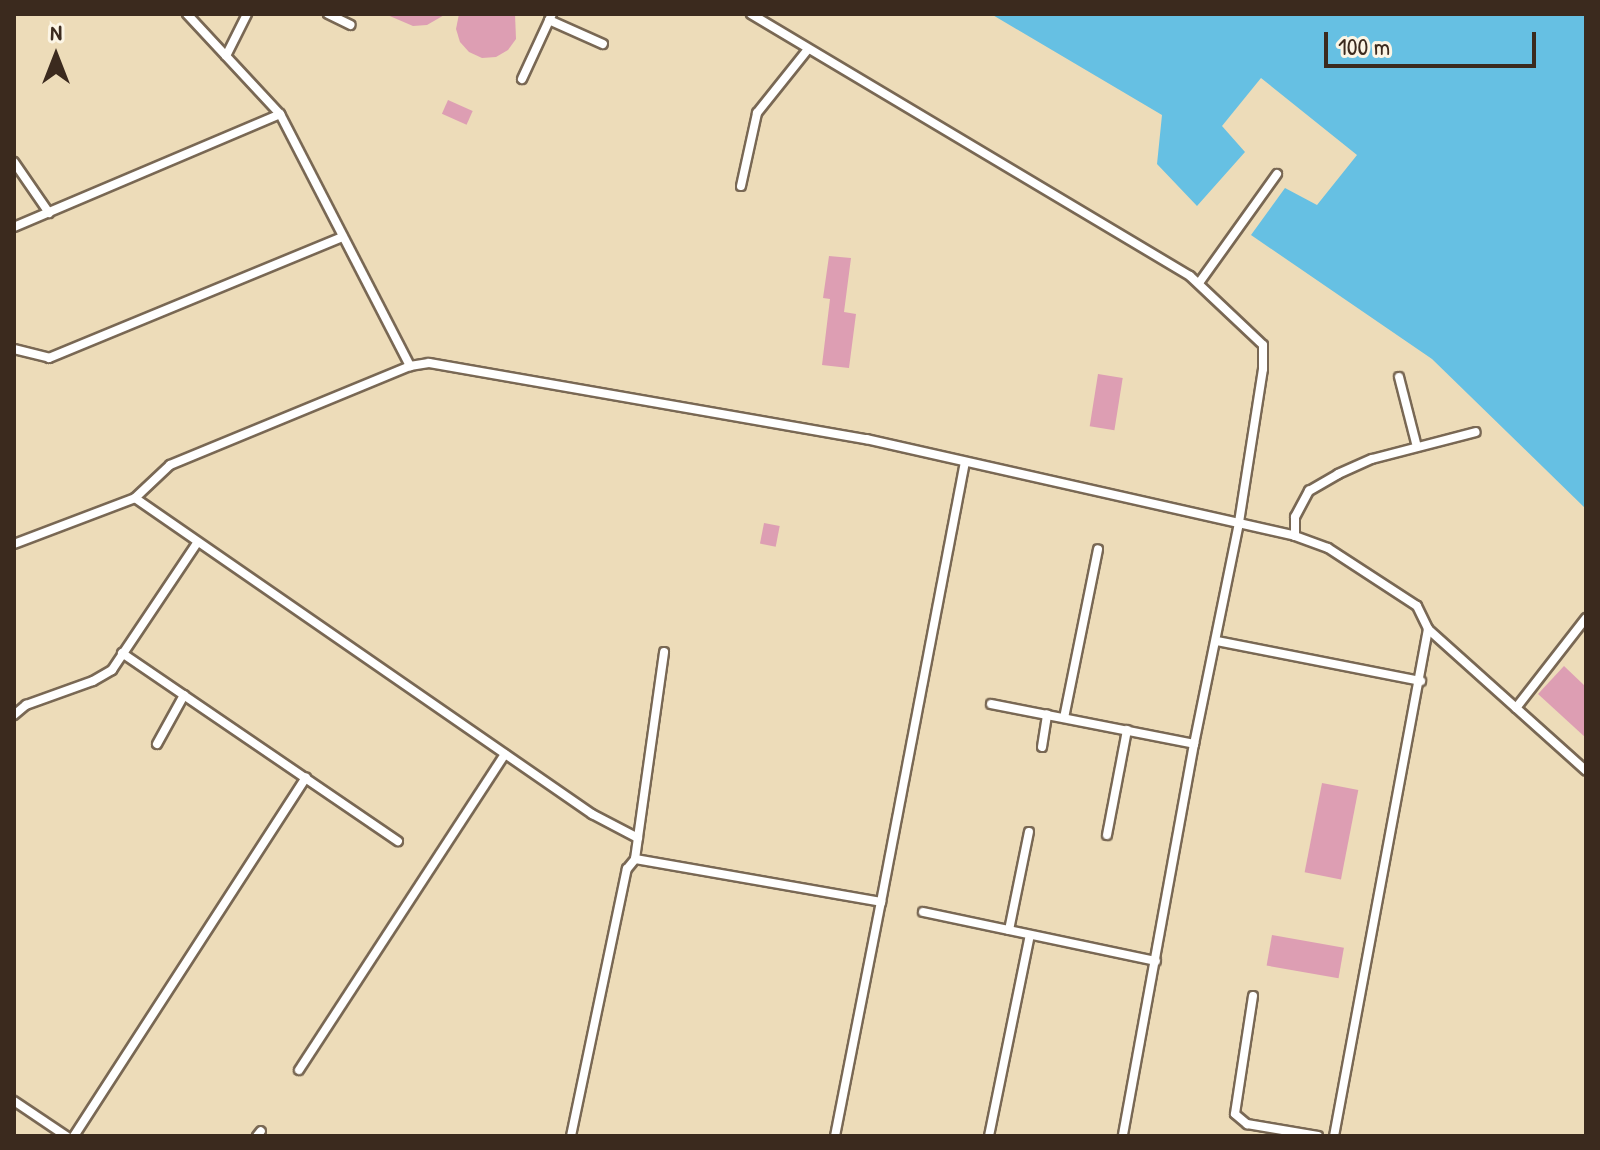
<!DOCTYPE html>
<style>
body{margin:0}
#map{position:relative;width:1600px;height:1150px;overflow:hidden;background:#eddcb9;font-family:"Patrick Hand",sans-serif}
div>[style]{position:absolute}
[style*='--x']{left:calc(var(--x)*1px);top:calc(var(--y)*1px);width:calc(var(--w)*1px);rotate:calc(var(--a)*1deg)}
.water>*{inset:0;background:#66c0e3}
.building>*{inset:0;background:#dd9eb3;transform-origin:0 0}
.roads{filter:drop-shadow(2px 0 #796854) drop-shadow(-2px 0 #796854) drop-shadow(0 2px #796854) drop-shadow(0 -2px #796854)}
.lane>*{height:8px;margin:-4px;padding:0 4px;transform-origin:4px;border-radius:4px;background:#fff}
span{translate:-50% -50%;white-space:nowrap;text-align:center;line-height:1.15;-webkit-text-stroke:7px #fcf5e5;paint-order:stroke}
.frame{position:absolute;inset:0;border:16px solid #3b2a1e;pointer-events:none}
.north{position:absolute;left:16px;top:16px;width:80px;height:80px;-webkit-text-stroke:6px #fcf5e5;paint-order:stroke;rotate:0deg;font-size:22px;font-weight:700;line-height:32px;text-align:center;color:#3b2a1e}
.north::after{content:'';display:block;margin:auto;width:28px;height:36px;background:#3b2a1e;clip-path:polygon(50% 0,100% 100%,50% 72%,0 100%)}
.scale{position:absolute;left:1324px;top:32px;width:212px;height:36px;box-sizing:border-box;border:4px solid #3b2a1e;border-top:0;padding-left:10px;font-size:24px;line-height:28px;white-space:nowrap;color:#3b2a1e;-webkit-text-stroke:6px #fcf5e5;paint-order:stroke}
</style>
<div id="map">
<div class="water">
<div style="clip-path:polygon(991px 14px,1586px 14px,1586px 509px,1432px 359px,1251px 235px,1285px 188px,1317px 205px,1357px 155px,1261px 78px,1222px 126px,1245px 152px,1197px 206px,1157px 164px,1162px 115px)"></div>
</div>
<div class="building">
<div style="clip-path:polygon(385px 14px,446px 14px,427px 25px,413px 26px)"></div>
<div style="clip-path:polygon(459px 14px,515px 14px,516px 39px,508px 50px,496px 57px,482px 58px,469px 52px,460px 42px,456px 29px)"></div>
<div style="left:448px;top:100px;width:27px;height:15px;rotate:24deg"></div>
<div style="clip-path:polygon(829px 256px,851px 258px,844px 312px,856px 314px,849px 368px,822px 365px,830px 299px,823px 298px)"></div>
<div style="left:1098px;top:374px;width:25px;height:53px;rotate:9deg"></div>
<div style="left:764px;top:523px;width:16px;height:21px;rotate:11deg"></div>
<div style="clip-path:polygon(1564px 666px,1586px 687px,1586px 738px,1538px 694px)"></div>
<div style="left:1322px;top:783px;width:37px;height:91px;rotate:11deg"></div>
<div style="left:1272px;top:935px;width:73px;height:31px;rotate:10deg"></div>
</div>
<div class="roads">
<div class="lane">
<div style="--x:187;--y:14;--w:137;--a:47.1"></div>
<div style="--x:280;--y:114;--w:284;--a:62.7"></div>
<div style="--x:328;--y:14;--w:25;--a:26"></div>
<div style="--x:751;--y:14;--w:511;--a:30.83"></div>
<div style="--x:1190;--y:276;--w:100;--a:43.4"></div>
<div style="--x:1263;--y:345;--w:24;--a:90"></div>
<div style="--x:1263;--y:369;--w:156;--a:98.9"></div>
<div style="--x:1239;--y:523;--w:226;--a:101.5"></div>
<div style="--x:1194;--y:744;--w:398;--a:100.3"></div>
<div style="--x:549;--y:20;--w:59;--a:24"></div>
<div style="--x:226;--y:56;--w:47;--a:-63.4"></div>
<div style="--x:522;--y:79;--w:72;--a:-65.2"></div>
<div style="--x:14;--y:162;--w:62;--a:55.5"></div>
<div style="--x:741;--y:186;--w:75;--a:-77.6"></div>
<div style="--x:757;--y:113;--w:82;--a:-51.4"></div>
<div style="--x:14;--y:227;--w:289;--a:-23"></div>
<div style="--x:1199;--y:283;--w:134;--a:-54.4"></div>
<div style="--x:14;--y:349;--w:36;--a:14"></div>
<div style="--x:49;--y:358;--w:318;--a:-22.4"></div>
<div style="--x:1399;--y:377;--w:72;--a:75.6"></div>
<div style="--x:135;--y:498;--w:556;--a:34.66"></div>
<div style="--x:592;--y:814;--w:52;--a:27.6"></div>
<div style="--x:1295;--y:536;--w:19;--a:-90"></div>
<div style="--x:1295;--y:517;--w:30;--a:-62"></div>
<div style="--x:1309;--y:491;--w:34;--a:-30"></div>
<div style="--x:1338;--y:474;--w:37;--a:-24"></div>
<div style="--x:1372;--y:459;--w:107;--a:-14.6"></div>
<div style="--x:14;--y:544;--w:129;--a:-20.8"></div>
<div style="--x:135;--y:498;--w:48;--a:-43.3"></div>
<div style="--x:170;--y:465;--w:260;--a:-22.4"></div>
<div style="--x:410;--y:366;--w:19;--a:-9"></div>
<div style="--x:429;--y:363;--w:444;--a:9.9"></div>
<div style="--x:866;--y:439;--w:440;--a:12.7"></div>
<div style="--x:1295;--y:536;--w:35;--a:20"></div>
<div style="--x:1328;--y:548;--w:106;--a:33.1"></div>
<div style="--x:1417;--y:606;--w:25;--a:64"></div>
<div style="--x:1428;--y:629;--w:516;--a:100.5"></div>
<div style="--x:1428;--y:629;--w:212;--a:41.9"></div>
<div style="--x:1217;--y:641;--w:208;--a:11.1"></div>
<div style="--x:122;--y:653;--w:334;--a:34.3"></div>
<div style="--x:991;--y:704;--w:207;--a:11.1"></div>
<div style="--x:1516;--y:708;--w:114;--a:-52.1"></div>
<div style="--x:14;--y:715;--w:16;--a:-40"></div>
<div style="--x:26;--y:705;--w:71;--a:-19.7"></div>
<div style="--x:93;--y:681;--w:22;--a:-30"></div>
<div style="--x:112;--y:670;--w:153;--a:-56.2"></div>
<div style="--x:1064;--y:718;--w:172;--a:-78.6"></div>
<div style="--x:157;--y:744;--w:56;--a:-61.1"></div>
<div style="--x:1042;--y:747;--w:33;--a:-81"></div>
<div style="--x:1107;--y:835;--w:107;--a:-79.2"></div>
<div style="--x:635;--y:859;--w:209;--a:-82"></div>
<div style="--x:923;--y:912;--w:238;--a:11.9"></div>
<div style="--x:1009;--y:930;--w:100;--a:-78.5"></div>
<div style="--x:1253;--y:996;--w:119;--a:98.7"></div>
<div style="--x:1235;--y:1114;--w:16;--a:40"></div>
<div style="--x:1247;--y:1124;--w:72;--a:9.6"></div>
<div style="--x:299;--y:1070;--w:377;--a:-56.9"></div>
<div style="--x:14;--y:1101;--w:63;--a:33.9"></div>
<div style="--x:74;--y:1136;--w:427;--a:-57.1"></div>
<div style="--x:257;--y:1136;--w:6;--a:-51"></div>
<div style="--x:571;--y:1136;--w:273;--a:-78.2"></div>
<div style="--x:627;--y:869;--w:13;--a:-51"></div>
<div style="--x:635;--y:859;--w:250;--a:9.9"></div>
<div style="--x:881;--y:902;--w:447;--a:-79.2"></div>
<div style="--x:835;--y:1136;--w:238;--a:-78.9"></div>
<div style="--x:989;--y:1136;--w:205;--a:-78.5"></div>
</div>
</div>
<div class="frame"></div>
<div class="north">N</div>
<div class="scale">100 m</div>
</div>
